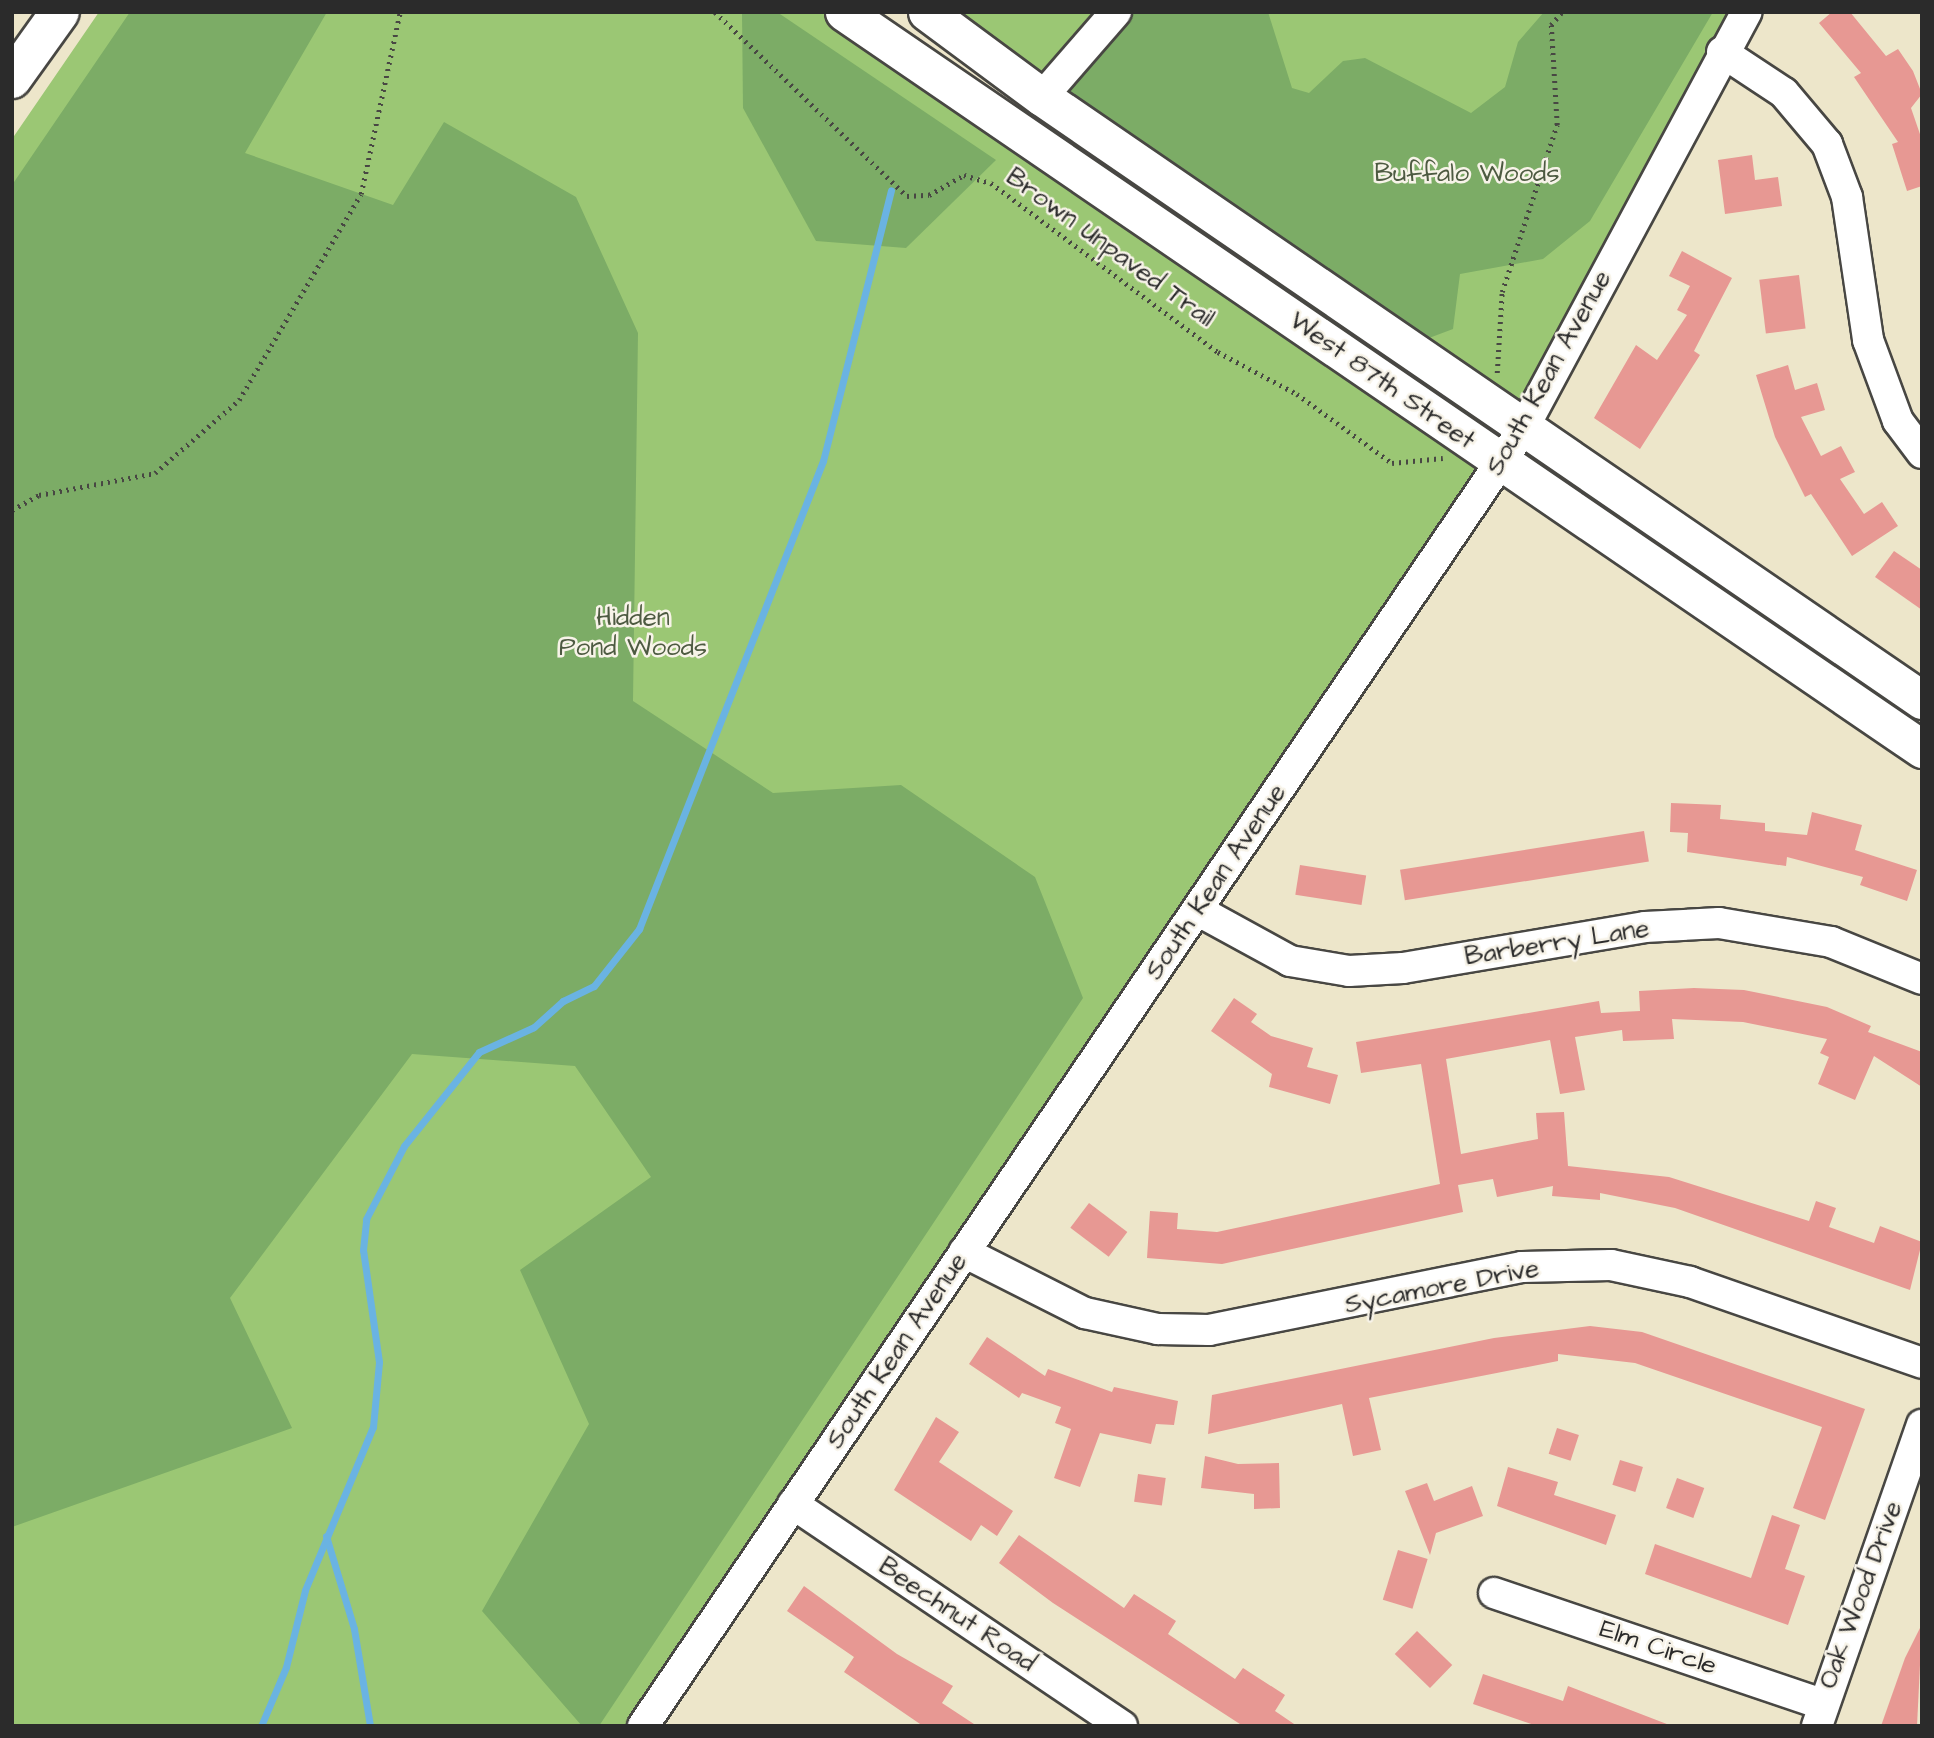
<!DOCTYPE html>
<style>
body{margin:0}
#map{position:relative;width:1934px;height:1738px;overflow:hidden;background:#ede6ca;font-family:"Architects Daughter",sans-serif}
div>[style]{position:absolute}
[style*='--x']{left:calc(var(--x)*1px);top:calc(var(--y)*1px);width:calc(var(--w)*1px);rotate:calc(var(--a)*1deg)}
.green>*{inset:0;background:#9bc774}
.forest>*{inset:0;background:#7cac66}
.stream>*{height:7px;margin:-3.5px;padding:0 3.5px;transform-origin:3.5px;border-radius:3.5px;background:#6ab3e2}
.building>*{inset:0;background:#e79893;transform-origin:0 0}
.path>*{height:4.5px;margin-top:-2.25px;transform-origin:0;background:repeating-linear-gradient(90deg,#484743 0 2px,transparent 0 7px)}
.roads{filter:drop-shadow(2px 0 #484743) drop-shadow(-2px 0 #484743) drop-shadow(0 2px #484743) drop-shadow(0 -2px #484743)}
.minor>*{height:30px;margin:-15px;padding:0 15px;transform-origin:15px;border-radius:15px;background:#fff}
.major>*{height:37px;margin:-18.5px;padding:0 18.5px;transform-origin:18.5px;border-radius:18.5px;background:#fff}
.highway>*{height:38px;margin:-19px;padding:0 19px;transform-origin:19px;border-radius:19px;background:#fff}
span{translate:-50% -50%;white-space:nowrap;text-align:center;line-height:1.15;-webkit-text-stroke:5px #f7f3e8;paint-order:stroke}
.park-label{font-size:26px;color:#4d5a41}
.street-label{font-size:26px;color:#2b2b2b}
.frame{position:absolute;inset:0;border:14px solid #2b2b2b;pointer-events:none}
</style>
<div id="map">
<div class="green">
<div style="clip-path:polygon(99px 12px,834px 12px,1449px 403px,1468px 374px,958px 12px,1751px 12px,1506px 441px,640px 1726px,12px 1726px,12px 139px)"></div>
</div>
<div class="forest">
<div style="clip-path:polygon(130px 12px,327px 12px,245px 153px,393px 205px,444px 122px,576px 197px,638px 333px,633px 701px,773px 793px,901px 785px,1035px 877px,1083px 998px,599px 1726px,582px 1726px,482px 1611px,589px 1424px,520px 1270px,651px 1177px,575px 1066px,412px 1054px,230px 1298px,292px 1428px,12px 1527px,12px 185px)"></div>
<div style="clip-path:polygon(742px 12px,777px 12px,996px 160px,906px 248px,816px 241px,743px 108px)"></div>
<div style="clip-path:polygon(1128px 12px,1268px 12px,1292px 88px,1309px 93px,1343px 61px,1365px 58px,1471px 113px,1505px 87px,1518px 42px,1544px 12px,1713px 12px,1590px 221px,1543px 259px,1460px 274px,1453px 329px,1429px 338px,1066px 89px)"></div>
</div>
<div class="stream">
<div style="--x:326;--y:1536;--w:97;--a:73.2"></div>
<div style="--x:354;--y:1629;--w:98;--a:80.6"></div>
<div style="--x:261;--y:1726;--w:64;--a:-67"></div>
<div style="--x:286;--y:1667;--w:79;--a:-76.1"></div>
<div style="--x:305;--y:1590;--w:177;--a:-67.4"></div>
<div style="--x:373;--y:1427;--w:65;--a:-84.7"></div>
<div style="--x:379;--y:1362;--w:113;--a:-98.1"></div>
<div style="--x:363;--y:1250;--w:31;--a:-84"></div>
<div style="--x:366;--y:1219;--w:82;--a:-62.5"></div>
<div style="--x:404;--y:1146;--w:120;--a:-51.4"></div>
<div style="--x:479;--y:1052;--w:60;--a:-24.4"></div>
<div style="--x:534;--y:1027;--w:39;--a:-42"></div>
<div style="--x:563;--y:1001;--w:34;--a:-26"></div>
<div style="--x:594;--y:986;--w:73;--a:-51.7"></div>
<div style="--x:639;--y:929;--w:503;--a:-68.54"></div>
<div style="--x:823;--y:461;--w:279;--a:-75.9"></div>
</div>
<div class="building">
<div style="clip-path:polygon(1832px 12px,1850px 12px,1886px 56px,1898px 49px,1913px 71px,1922px 94px,1911px 108px,1922px 140px,1922px 186px,1907px 191px,1892px 144px,1898px 142px,1854px 77px,1861px 73px,1819px 23px)"></div>
<div style="clip-path:polygon(1752px 155px,1755px 180px,1778px 177px,1782px 206px,1725px 214px,1718px 160px)"></div>
<div style="clip-path:polygon(1682px 251px,1732px 278px,1694px 351px,1700px 355px,1640px 449px,1594px 418px,1636px 345px,1657px 360px,1687px 315px,1677px 310px,1690px 286px,1669px 276px)"></div>
<div style="left:1799px;top:275px;width:54px;height:40px;rotate:83deg"></div>
<div style="clip-path:polygon(1788px 365px,1795px 390px,1817px 383px,1825px 410px,1801px 417px,1821px 456px,1841px 446px,1855px 472px,1840px 479px,1864px 514px,1882px 502px,1898px 526px,1852px 556px,1811px 494px,1805px 497px,1775px 437px,1756px 375px)"></div>
<div style="clip-path:polygon(1894px 551px,1922px 570px,1922px 610px,1875px 577px)"></div>
<div style="clip-path:polygon(1671px 803px,1721px 805px,1720px 819px,1765px 823px,1765px 831px,1807px 835px,1812px 812px,1862px 825px,1855px 850px,1917px 870px,1907px 901px,1860px 885px,1863px 877px,1787px 857px,1786px 866px,1687px 852px,1688px 833px,1670px 832px)"></div>
<div style="left:1644px;top:831px;width:31px;height:247px;rotate:81deg"></div>
<div style="left:1300px;top:865px;width:67px;height:30px;rotate:9deg"></div>
<div style="clip-path:polygon(1694px 988px,1744px 990px,1827px 1007px,1871px 1026px,1868px 1032px,1922px 1052px,1922px 1087px,1874px 1056px,1855px 1100px,1818px 1084px,1829px 1057px,1820px 1053px,1827px 1039px,1743px 1022px,1672px 1019px,1674px 1039px,1623px 1041px,1622px 1030px,1575px 1037px,1585px 1090px,1560px 1094px,1550px 1040px,1446px 1059px,1461px 1154px,1538px 1139px,1536px 1113px,1564px 1112px,1568px 1166px,1669px 1177px,1809px 1221px,1816px 1201px,1836px 1208px,1829px 1227px,1874px 1243px,1880px 1226px,1922px 1242px,1910px 1290px,1675px 1208px,1600px 1193px,1600px 1200px,1552px 1196px,1553px 1186px,1497px 1197px,1493px 1179px,1458px 1185px,1463px 1212px,1222px 1264px,1147px 1258px,1150px 1211px,1178px 1213px,1177px 1229px,1217px 1232px,1440px 1184px,1421px 1064px,1361px 1073px,1356px 1042px,1599px 1001px,1601px 1013px,1640px 1011px,1639px 991px)"></div>
<div style="clip-path:polygon(1234px 998px,1257px 1014px,1251px 1022px,1271px 1036px,1313px 1048px,1307px 1067px,1338px 1075px,1330px 1104px,1269px 1087px,1272px 1074px,1211px 1031px)"></div>
<div style="left:1089px;top:1203px;width:48px;height:31px;rotate:37deg"></div>
<div style="clip-path:polygon(1590px 1326px,1642px 1332px,1865px 1409px,1825px 1520px,1793px 1508px,1822px 1427px,1635px 1363px,1558px 1354px,1558px 1361px,1369px 1398px,1381px 1450px,1353px 1456px,1342px 1404px,1208px 1434px,1212px 1395px,1494px 1338px)"></div>
<div style="clip-path:polygon(987px 1337px,1045px 1376px,1048px 1369px,1112px 1392px,1114px 1387px,1178px 1401px,1174px 1425px,1156px 1424px,1151px 1444px,1100px 1433px,1080px 1487px,1054px 1478px,1071px 1429px,1055px 1423px,1061px 1407px,1022px 1393px,1019px 1398px,969px 1364px)"></div>
<div style="clip-path:polygon(936px 1417px,959px 1432px,939px 1462px,1013px 1511px,997px 1536px,981px 1525px,971px 1541px,894px 1490px)"></div>
<div style="left:1557px;top:1428px;width:23px;height:27px;rotate:18deg"></div>
<div style="clip-path:polygon(1205px 1456px,1238px 1464px,1279px 1463px,1280px 1508px,1254px 1509px,1254px 1494px,1201px 1488px)"></div>
<div style="left:1620px;top:1460px;width:24px;height:26px;rotate:17deg"></div>
<div style="clip-path:polygon(1508px 1467px,1558px 1482px,1554px 1495px,1616px 1515px,1606px 1545px,1497px 1506px)"></div>
<div style="left:1138px;top:1474px;width:28px;height:28px;rotate:8deg"></div>
<div style="left:1677px;top:1478px;width:29px;height:32px;rotate:20deg"></div>
<div style="clip-path:polygon(1427px 1483px,1434px 1501px,1472px 1486px,1483px 1516px,1436px 1533px,1430px 1555px,1405px 1491px)"></div>
<div style="clip-path:polygon(1772px 1515px,1800px 1525px,1785px 1569px,1805px 1576px,1788px 1625px,1645px 1574px,1655px 1544px,1751px 1578px)"></div>
<div style="clip-path:polygon(1019px 1535px,1124px 1608px,1134px 1594px,1176px 1621px,1168px 1634px,1235px 1679px,1243px 1668px,1285px 1695px,1275px 1711px,1297px 1726px,1243px 1726px,1053px 1603px,999px 1563px)"></div>
<div style="left:1398px;top:1550px;width:31px;height:52px;rotate:17deg"></div>
<div style="clip-path:polygon(804px 1586px,897px 1654px,953px 1686px,942px 1703px,977px 1726px,923px 1726px,844px 1672px,854px 1657px,787px 1611px)"></div>
<div style="clip-path:polygon(1922px 1624px,1917px 1726px,1881px 1726px,1905px 1658px)"></div>
<div style="left:1417px;top:1631px;width:49px;height:32px;rotate:44deg"></div>
<div style="clip-path:polygon(1483px 1674px,1563px 1701px,1568px 1686px,1672px 1726px,1537px 1726px,1473px 1704px)"></div>
</div>
<div class="path">
<div style="--x:715;--y:12;--w:266;--a:43.8"></div>
<div style="--x:907;--y:196;--w:22;--a:-3"></div>
<div style="--x:929;--y:195;--w:40;--a:-29.7"></div>
<div style="--x:964;--y:175;--w:28;--a:17"></div>
<div style="--x:991;--y:183;--w:283;--a:36.7"></div>
<div style="--x:1218;--y:352;--w:89;--a:28"></div>
<div style="--x:1297;--y:394;--w:117;--a:36"></div>
<div style="--x:1392;--y:463;--w:51;--a:-5.6"></div>
<div style="--x:1497;--y:373;--w:81;--a:-86.5"></div>
<div style="--x:1502;--y:292;--w:176;--a:-71.8"></div>
<div style="--x:1557;--y:125;--w:100;--a:-93.4"></div>
<div style="--x:1551;--y:25;--w:17;--a:-50"></div>
<div style="--x:12;--y:510;--w:31;--a:-29"></div>
<div style="--x:39;--y:495;--w:118;--a:-10.7"></div>
<div style="--x:155;--y:473;--w:111;--a:-41"></div>
<div style="--x:239;--y:400;--w:239;--a:-59.4"></div>
<div style="--x:361;--y:194;--w:186;--a:-77.9"></div>
</div>
<div class="roads">
<div class="minor">
<div style="--x:1722;--y:52;--w:74;--a:33.5"></div>
<div style="--x:1784;--y:93;--w:67;--a:49.9"></div>
<div style="--x:1827;--y:144;--w:57;--a:69.3"></div>
<div style="--x:1847;--y:197;--w:145;--a:81.6"></div>
<div style="--x:1868;--y:340;--w:86;--a:69.7"></div>
<div style="--x:1898;--y:421;--w:40;--a:53"></div>
<div style="--x:1042;--y:97;--w:113;--a:-49"></div>
<div style="--x:1197;--y:910;--w:106;--a:28.7"></div>
<div style="--x:1290;--y:961;--w:60;--a:9.6"></div>
<div style="--x:1349;--y:971;--w:54;--a:-3.2"></div>
<div style="--x:1403;--y:968;--w:245;--a:-9.6"></div>
<div style="--x:1645;--y:927;--w:74;--a:-3.1"></div>
<div style="--x:1719;--y:923;--w:114;--a:9.6"></div>
<div style="--x:1831;--y:942;--w:98;--a:22.1"></div>
<div style="--x:964;--y:1252;--w:136;--a:26.8"></div>
<div style="--x:1085;--y:1313;--w:75;--a:12.4"></div>
<div style="--x:1158;--y:1329;--w:51;--a:1.1"></div>
<div style="--x:1209;--y:1330;--w:319;--a:-11.4"></div>
<div style="--x:1522;--y:1267;--w:89;--a:-1.3"></div>
<div style="--x:1611;--y:1265;--w:81;--a:12.1"></div>
<div style="--x:1690;--y:1282;--w:246;--a:19.2"></div>
<div style="--x:793;--y:1504;--w:397;--a:34"></div>
<div style="--x:1494;--y:1593;--w:346;--a:18.7"></div>
<div style="--x:643;--y:1726;--w:1567;--a:-55.84"></div>
<div style="--x:1523;--y:429;--w:473;--a:-61.8"></div>
<div style="--x:1817;--y:1726;--w:319;--a:-70.8"></div>
</div>
<div class="major">
<div style="--x:844;--y:12;--w:1306;--a:34.36"></div>
<div style="--x:927;--y:12;--w:143;--a:36.5"></div>
<div style="--x:1042;--y:97;--w:1067;--a:34.42"></div>
</div>
<div class="highway">
<div style="--x:12;--y:79;--w:82;--a:-54.4"></div>
</div>
</div>
<div class="park-label">
<span style="left:1467px;top:174px">Buffalo Woods</span>
<span style="left:633px;top:633px">Hidden<br>Pond Woods</span>
</div>
<div class="street-label">
<span style="left:1110px;top:248px;rotate:36deg">Brown Unpaved Trail</span>
<span style="left:1549px;top:373px;rotate:-61deg">South Kean Avenue</span>
<span style="left:1382px;top:381px;rotate:35deg">West 87th Street</span>
<span style="left:1216px;top:882px;rotate:-56deg">South Kean Avenue</span>
<span style="left:1557px;top:943px;rotate:-9deg">Barberry Lane</span>
<span style="left:1442px;top:1287px;rotate:-11deg">Sycamore Drive</span>
<span style="left:897px;top:1351px;rotate:-56deg">South Kean Avenue</span>
<span style="left:1861px;top:1595px;rotate:-70deg">Oak Wood Drive</span>
<span style="left:957px;top:1615px;rotate:34deg">Beechnut Road</span>
<span style="left:1658px;top:1648px;rotate:19deg">Elm Circle</span>
</div>
<div class="frame"></div>
</div>
